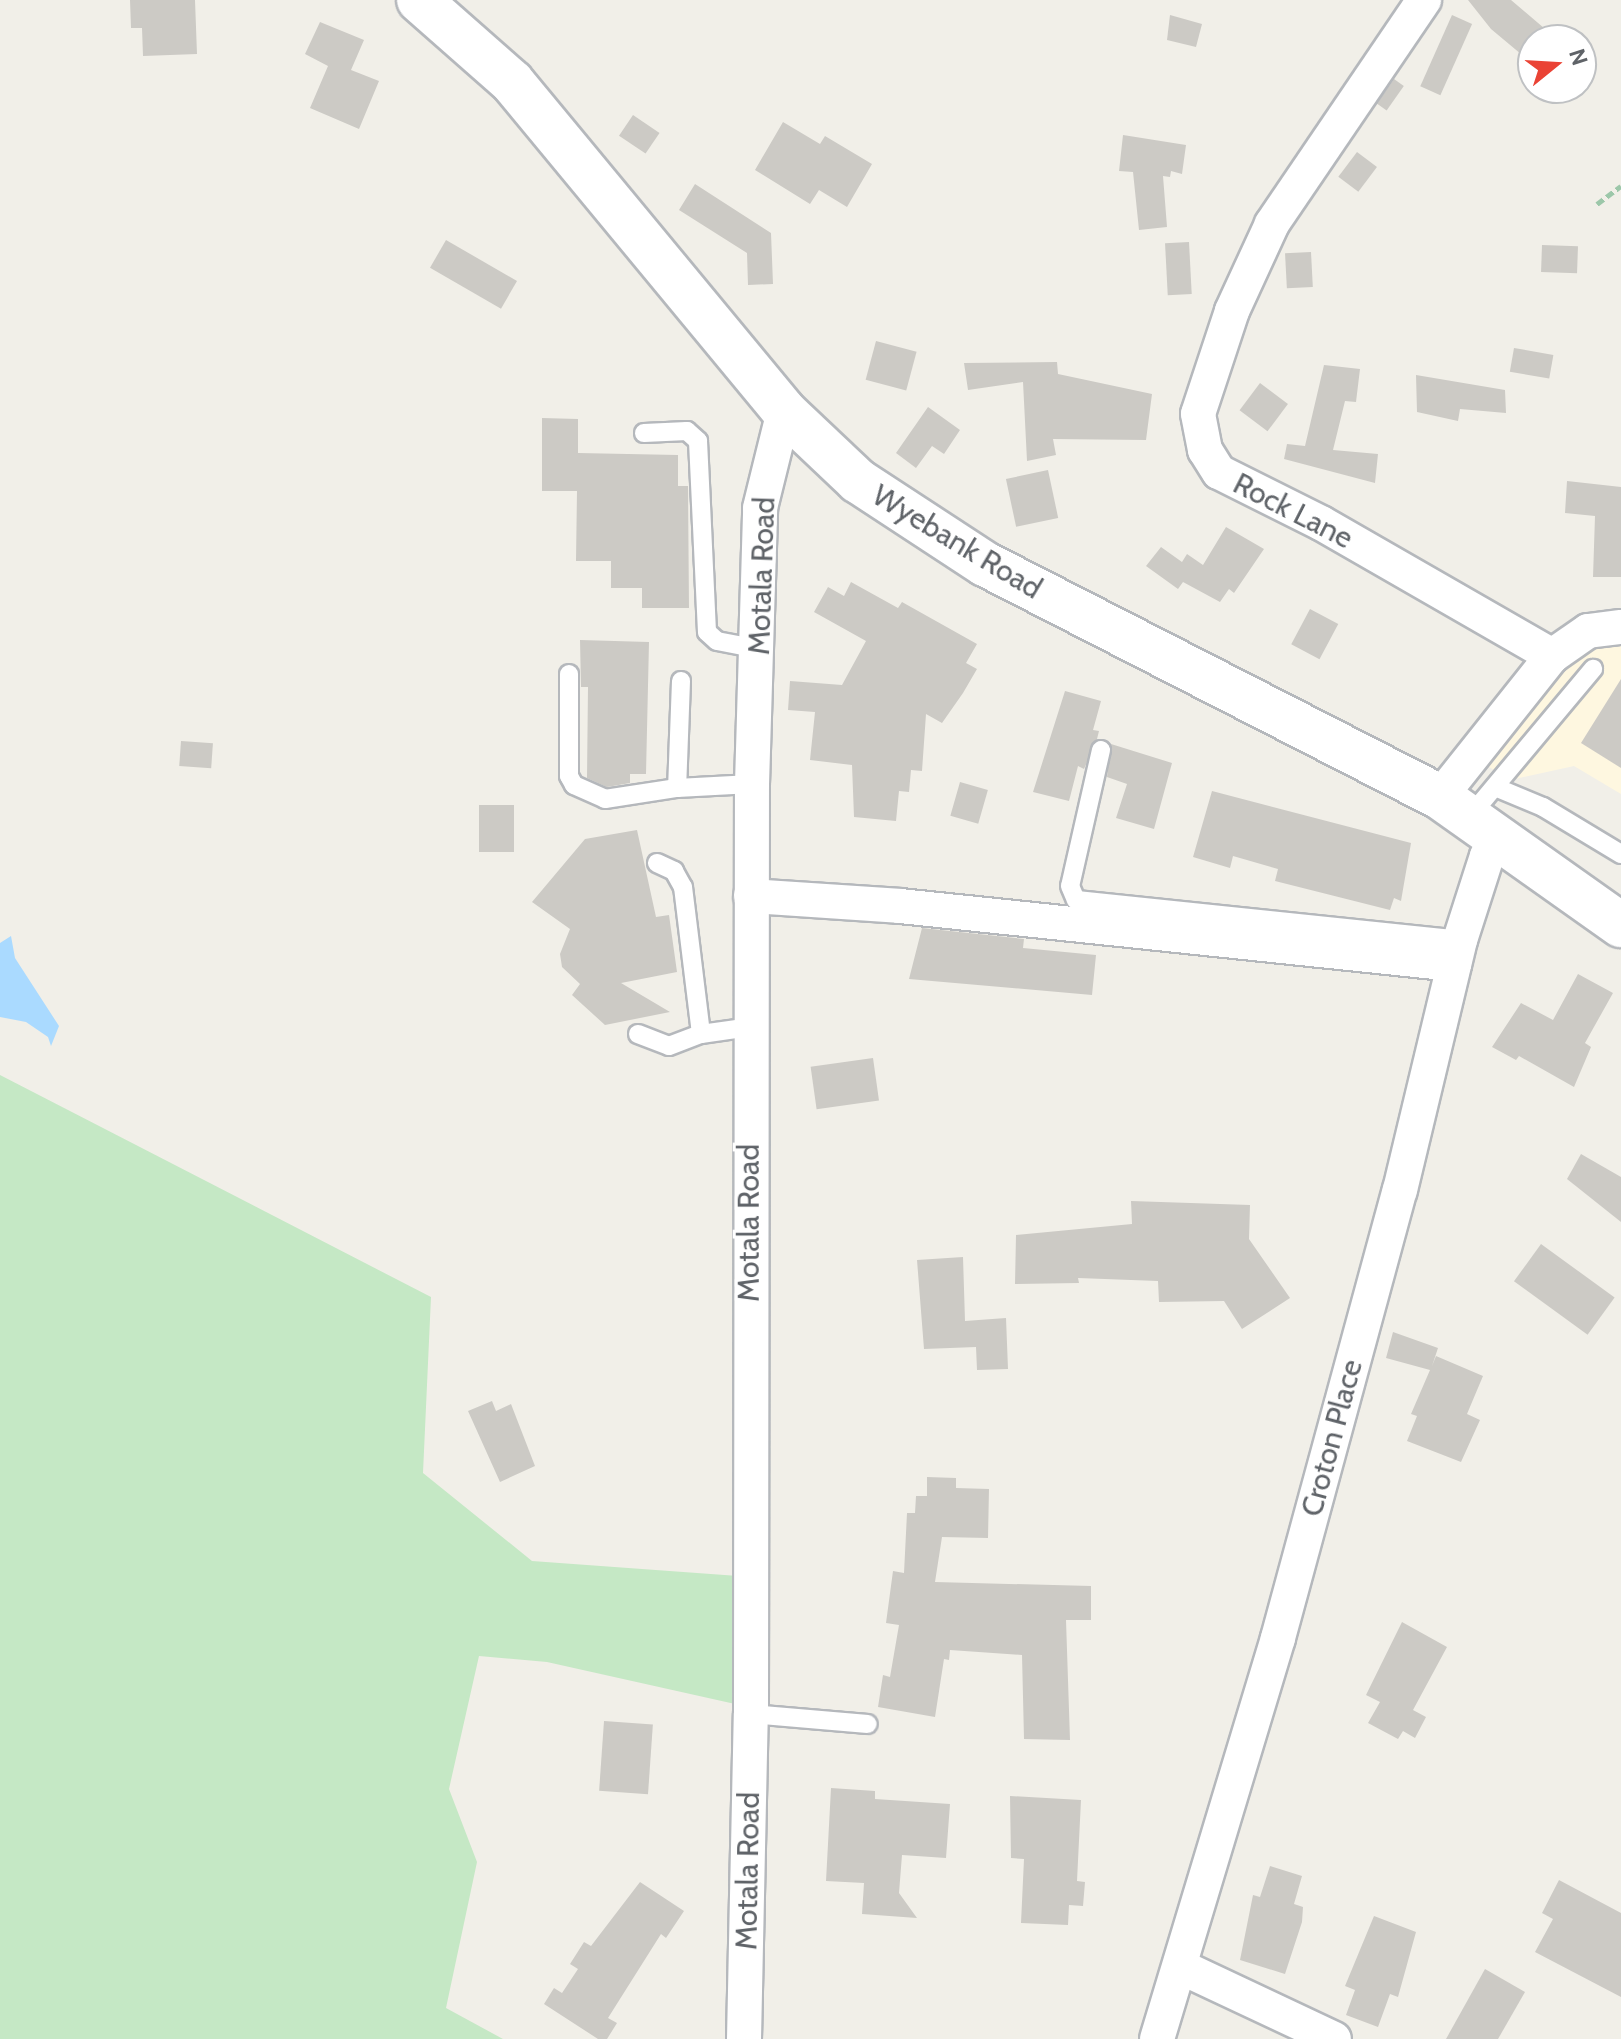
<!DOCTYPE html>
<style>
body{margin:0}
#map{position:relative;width:1621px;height:2039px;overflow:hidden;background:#f1efe8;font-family:Cabin,sans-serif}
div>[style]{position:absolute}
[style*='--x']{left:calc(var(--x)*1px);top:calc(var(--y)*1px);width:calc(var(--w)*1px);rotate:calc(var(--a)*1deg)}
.commercial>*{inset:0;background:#fef7e0}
.green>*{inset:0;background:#c5e8c5}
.water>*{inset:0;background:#aadaff}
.building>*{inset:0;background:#cccac5;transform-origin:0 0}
.path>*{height:5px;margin-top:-2.5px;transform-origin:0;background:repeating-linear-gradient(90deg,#9cc7a9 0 8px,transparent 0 12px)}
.roads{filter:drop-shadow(2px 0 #b5b8bc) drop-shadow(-2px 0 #b5b8bc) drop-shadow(0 2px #b5b8bc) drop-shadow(0 -2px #b5b8bc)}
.service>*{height:18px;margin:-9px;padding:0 9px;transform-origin:9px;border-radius:9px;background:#fff}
.minor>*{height:34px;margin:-17px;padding:0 17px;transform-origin:17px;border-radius:17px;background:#fff}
.tertiary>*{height:44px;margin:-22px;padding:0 22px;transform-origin:22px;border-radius:22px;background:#fff}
span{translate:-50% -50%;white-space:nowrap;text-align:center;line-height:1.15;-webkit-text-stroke:6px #fff;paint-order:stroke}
.street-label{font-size:30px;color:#5f6368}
.north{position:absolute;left:1517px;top:24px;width:80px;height:80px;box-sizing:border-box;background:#fff;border:2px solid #bfc1c3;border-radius:50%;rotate:72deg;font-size:22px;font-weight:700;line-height:32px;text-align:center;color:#5f6368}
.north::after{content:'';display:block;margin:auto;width:28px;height:36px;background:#ea4335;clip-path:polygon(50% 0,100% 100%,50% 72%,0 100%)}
</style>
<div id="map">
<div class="commercial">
<div style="clip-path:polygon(1593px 636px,1621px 639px,1621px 794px,1574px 766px,1510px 780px,1476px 759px)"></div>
</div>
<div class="green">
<div style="clip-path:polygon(0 1075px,431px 1297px,423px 1473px,532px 1561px,752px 1577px,753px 1708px,547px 1662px,479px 1656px,449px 1789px,477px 1862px,446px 2008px,503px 2039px,0 2039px)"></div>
</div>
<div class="water">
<div style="clip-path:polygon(11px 936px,15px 958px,59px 1026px,51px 1046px,48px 1037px,26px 1022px,0 1017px,0 943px)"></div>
</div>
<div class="building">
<div style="clip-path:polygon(130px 0,195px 0,197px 54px,143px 56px,142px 28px,131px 28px)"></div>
<div style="clip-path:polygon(1468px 0,1511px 0,1558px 40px,1533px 40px,1533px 64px,1491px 29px)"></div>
<div style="clip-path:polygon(1170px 15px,1202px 24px,1196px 47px,1167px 40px)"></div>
<div style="left:1452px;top:15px;width:22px;height:78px;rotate:24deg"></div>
<div style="clip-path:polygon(320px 22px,364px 40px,351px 70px,379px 81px,359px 129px,310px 108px,328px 66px,305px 54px)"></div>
<div style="left:1394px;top:79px;width:12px;height:30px;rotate:35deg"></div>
<div style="left:633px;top:115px;width:32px;height:25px;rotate:34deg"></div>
<div style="clip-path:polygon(783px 122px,820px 144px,825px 136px,872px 164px,847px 207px,819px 190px,810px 204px,755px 170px)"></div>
<div style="clip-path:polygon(1123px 135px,1186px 145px,1182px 174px,1171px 171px,1170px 177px,1163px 176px,1167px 227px,1139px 230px,1133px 172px,1119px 171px)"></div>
<div style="left:1357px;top:152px;width:25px;height:31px;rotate:37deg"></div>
<div style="clip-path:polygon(695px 184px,771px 233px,773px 284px,748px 285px,747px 253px,679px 210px)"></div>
<div style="left:446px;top:240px;width:82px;height:32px;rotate:30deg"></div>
<div style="left:1189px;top:242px;width:52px;height:24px;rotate:87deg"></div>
<div style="left:1542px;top:245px;width:36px;height:27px;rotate:2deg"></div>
<div style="left:1311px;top:252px;width:35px;height:26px;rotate:87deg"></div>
<div style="left:876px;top:341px;width:42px;height:40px;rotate:15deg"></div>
<div style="left:1514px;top:348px;width:40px;height:24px;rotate:10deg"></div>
<div style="clip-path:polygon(1057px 362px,1058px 374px,1152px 394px,1146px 440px,1053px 439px,1056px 455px,1027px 461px,1023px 382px,968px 390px,964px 363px)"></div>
<div style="clip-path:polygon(1324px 365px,1360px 369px,1356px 402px,1345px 401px,1333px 450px,1378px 454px,1375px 483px,1284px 459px,1287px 444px,1305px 446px)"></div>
<div style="clip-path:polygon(1416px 375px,1505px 390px,1506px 413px,1460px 409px,1458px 421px,1417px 412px)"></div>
<div style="left:1260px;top:383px;width:35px;height:34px;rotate:37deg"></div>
<div style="clip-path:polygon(928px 407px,960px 430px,944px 454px,932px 446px,916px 468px,896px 453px)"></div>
<div style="clip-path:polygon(542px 418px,578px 419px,578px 453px,678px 455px,678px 486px,688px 486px,689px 608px,642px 608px,642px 588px,611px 588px,611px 561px,576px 561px,577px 491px,542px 491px)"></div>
<div style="left:1048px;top:470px;width:49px;height:43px;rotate:78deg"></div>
<div style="clip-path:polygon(1567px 481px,1621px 487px,1621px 577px,1593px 577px,1595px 516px,1565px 513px)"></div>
<div style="clip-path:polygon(1226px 527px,1264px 549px,1234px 593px,1229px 589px,1220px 602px,1183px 582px,1178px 589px,1146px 566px,1161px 547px,1182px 562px,1187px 554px,1203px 565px)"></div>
<div style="clip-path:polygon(851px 582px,898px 608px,902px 602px,977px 644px,966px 663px,977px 669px,963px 693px,942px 723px,926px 714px,922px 771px,911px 770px,909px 792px,899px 791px,896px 821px,854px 817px,852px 765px,810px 760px,815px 712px,788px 710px,790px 681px,842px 685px,866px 641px,814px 612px,828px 587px,844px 596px)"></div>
<div style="left:1310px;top:609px;width:32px;height:40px;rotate:28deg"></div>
<div style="clip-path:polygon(580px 640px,649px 642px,646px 774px,630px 774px,630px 783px,607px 787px,587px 778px,588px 687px,581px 687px)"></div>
<div style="clip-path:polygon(1621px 679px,1621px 768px,1581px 743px)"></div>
<div style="clip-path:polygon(1065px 691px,1101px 701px,1093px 730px,1099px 731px,1097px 739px,1084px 769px,1078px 766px,1069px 801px,1033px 792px)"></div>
<div style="left:181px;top:741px;width:32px;height:25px;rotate:4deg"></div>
<div style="clip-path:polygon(1111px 744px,1172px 763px,1154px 829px,1116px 818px,1127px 784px,1107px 777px)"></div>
<div style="left:960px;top:782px;width:29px;height:35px;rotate:16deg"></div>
<div style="clip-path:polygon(1212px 791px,1411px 843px,1401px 901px,1394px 898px,1390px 910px,1275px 881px,1278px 869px,1233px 856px,1230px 868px,1193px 857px)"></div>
<div style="left:479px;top:805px;width:35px;height:47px"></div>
<div style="clip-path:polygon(637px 830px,656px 917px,669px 915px,677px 972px,621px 983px,670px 1012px,605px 1025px,572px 995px,580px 984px,562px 967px,560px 954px,570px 929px,532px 902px,585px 839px)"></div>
<div style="clip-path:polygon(922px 928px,1024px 939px,1023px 948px,1096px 955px,1092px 995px,909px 979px)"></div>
<div style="clip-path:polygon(1578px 974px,1613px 993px,1585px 1043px,1591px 1047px,1574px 1087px,1519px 1056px,1516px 1060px,1492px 1047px,1521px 1003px,1553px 1020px)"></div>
<div style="left:873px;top:1058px;width:43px;height:63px;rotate:82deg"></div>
<div style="clip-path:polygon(1581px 1154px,1621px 1177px,1621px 1222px,1567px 1179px)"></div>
<div style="clip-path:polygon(1131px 1201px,1250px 1205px,1249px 1239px,1290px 1298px,1242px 1329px,1224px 1301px,1159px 1302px,1158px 1281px,1078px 1278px,1079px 1283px,1015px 1284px,1016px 1235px,1132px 1224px)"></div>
<div style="left:1541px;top:1244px;width:91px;height:46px;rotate:36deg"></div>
<div style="clip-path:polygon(963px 1257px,965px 1321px,1006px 1318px,1008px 1369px,977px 1370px,976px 1347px,924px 1349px,917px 1260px)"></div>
<div style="clip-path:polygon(1393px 1332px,1438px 1348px,1432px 1366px,1436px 1356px,1483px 1376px,1467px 1414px,1480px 1420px,1461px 1462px,1407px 1441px,1417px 1416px,1411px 1414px,1430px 1370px,1386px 1358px)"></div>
<div style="clip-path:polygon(492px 1401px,496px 1411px,511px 1404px,535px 1466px,500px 1482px,468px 1411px)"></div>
<div style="clip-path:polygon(927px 1477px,956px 1478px,956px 1488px,989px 1489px,988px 1538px,942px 1537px,935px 1582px,1091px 1586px,1091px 1620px,1066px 1620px,1070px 1740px,1024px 1739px,1022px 1655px,950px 1650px,949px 1660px,944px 1659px,935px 1717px,878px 1707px,883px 1675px,890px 1677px,899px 1625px,886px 1623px,893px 1571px,904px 1573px,907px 1513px,915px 1513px,916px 1496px,927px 1496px)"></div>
<div style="clip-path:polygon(1402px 1622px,1447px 1647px,1413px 1710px,1426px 1717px,1415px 1738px,1403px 1731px,1398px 1739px,1368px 1723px,1380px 1702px,1366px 1695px)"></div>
<div style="left:604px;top:1721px;width:49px;height:70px;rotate:4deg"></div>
<div style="clip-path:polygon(831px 1788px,875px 1791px,875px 1799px,950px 1804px,946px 1858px,902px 1855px,899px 1893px,917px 1918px,862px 1914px,864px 1883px,826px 1881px)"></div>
<div style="clip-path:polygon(1010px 1796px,1081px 1800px,1077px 1881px,1085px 1882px,1083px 1906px,1069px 1905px,1068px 1925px,1021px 1923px,1024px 1859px,1011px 1858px)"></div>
<div style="clip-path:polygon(1270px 1866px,1302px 1876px,1294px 1904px,1303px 1907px,1302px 1922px,1285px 1974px,1240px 1960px,1253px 1895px,1260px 1897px)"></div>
<div style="clip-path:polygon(1559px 1880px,1621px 1913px,1621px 1997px,1535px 1952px,1553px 1919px,1542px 1913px)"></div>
<div style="clip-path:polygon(640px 1882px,684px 1911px,666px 1938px,661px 1934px,608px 2018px,617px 2023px,607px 2039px,598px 2039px,544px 2004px,554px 1988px,562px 1993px,578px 1969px,570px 1964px,584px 1942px,591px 1946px)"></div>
<div style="clip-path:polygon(1374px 1916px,1416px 1932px,1398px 1997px,1390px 1994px,1378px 2027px,1346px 2015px,1355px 1990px,1345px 1986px)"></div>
<div style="clip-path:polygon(1485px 1969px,1525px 1992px,1498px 2039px,1446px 2039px)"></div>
</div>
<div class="path">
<div style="--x:1597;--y:204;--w:30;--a:-37"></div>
</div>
<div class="roads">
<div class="service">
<div style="--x:644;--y:433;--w:43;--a:-2.7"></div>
<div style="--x:687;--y:431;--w:15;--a:42"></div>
<div style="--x:698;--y:441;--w:191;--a:87.3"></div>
<div style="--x:707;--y:632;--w:13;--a:42"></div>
<div style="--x:717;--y:641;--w:43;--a:10.8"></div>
<div style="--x:569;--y:674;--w:102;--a:90"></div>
<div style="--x:569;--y:776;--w:10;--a:61"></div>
<div style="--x:574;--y:785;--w:34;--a:24"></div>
<div style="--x:605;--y:799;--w:73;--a:-8.7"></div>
<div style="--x:681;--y:681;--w:107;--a:92.1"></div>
<div style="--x:677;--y:788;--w:75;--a:-3.1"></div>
<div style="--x:1101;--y:750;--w:139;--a:102.8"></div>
<div style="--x:1070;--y:886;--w:15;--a:67"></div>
<div style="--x:1076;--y:900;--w:386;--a:5.9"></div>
<div style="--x:1495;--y:787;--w:52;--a:22.6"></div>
<div style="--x:1543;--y:807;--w:91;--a:31.1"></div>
<div style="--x:1470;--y:816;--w:192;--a:-50.1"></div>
<div style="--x:657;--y:863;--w:19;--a:25"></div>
<div style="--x:674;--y:871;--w:18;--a:61"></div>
<div style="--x:683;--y:887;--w:148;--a:83"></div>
<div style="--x:701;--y:1034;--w:49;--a:-8.1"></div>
<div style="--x:638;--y:1034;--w:33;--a:21"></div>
<div style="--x:669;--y:1046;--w:34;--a:-21"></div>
<div style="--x:751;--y:1714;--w:117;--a:4.9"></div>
</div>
<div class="minor">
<div style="--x:1424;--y:0;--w:271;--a:124.2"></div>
<div style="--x:1272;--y:224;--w:96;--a:114.7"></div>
<div style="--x:1232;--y:311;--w:108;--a:108.3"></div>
<div style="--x:1198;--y:414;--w:37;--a:79"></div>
<div style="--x:1205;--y:450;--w:26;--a:58"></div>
<div style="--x:1219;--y:472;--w:114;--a:26.6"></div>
<div style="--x:1321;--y:523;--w:267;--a:29.9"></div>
<div style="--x:1552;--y:656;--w:180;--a:128.5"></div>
<div style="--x:1552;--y:656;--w:44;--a:-34.8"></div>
<div style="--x:1588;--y:631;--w:33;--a:-7"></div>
<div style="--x:751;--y:896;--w:149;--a:3.8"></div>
<div style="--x:900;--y:906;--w:557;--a:5.98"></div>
<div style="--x:1181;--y:1967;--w:169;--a:25.2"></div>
<div style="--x:744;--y:2039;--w:325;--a:-88.8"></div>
<div style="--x:751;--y:1714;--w:930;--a:-89.94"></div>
<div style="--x:752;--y:784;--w:276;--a:-88.3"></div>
<div style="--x:760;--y:508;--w:100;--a:-76.1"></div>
<div style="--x:1157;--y:2039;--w:419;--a:-73.2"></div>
<div style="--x:1278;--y:1638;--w:464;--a:-74.8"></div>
<div style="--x:1400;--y:1190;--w:257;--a:-76.5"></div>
<div style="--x:1460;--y:940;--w:88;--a:-72.2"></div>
<div style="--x:1487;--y:856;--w:25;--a:-58"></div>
</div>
<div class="tertiary">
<div style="--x:419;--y:0;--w:124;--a:41.4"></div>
<div style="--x:512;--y:82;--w:427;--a:50.4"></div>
<div style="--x:784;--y:411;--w:102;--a:43.4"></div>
<div style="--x:858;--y:481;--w:152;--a:33.2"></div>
<div style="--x:985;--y:564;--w:511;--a:27.12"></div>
<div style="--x:1440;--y:797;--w:222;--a:35.3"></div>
</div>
</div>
<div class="street-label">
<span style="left:1293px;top:511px;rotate:27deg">Rock Lane</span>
<span style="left:957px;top:542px;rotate:31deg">Wyebank Road</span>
<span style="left:762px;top:576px;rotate:-88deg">Motala Road</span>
<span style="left:749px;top:1223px;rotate:-90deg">Motala Road</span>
<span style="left:1332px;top:1438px;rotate:-75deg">Croton Place</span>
<span style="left:748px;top:1871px;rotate:-89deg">Motala Road</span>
</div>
<div class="north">N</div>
</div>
